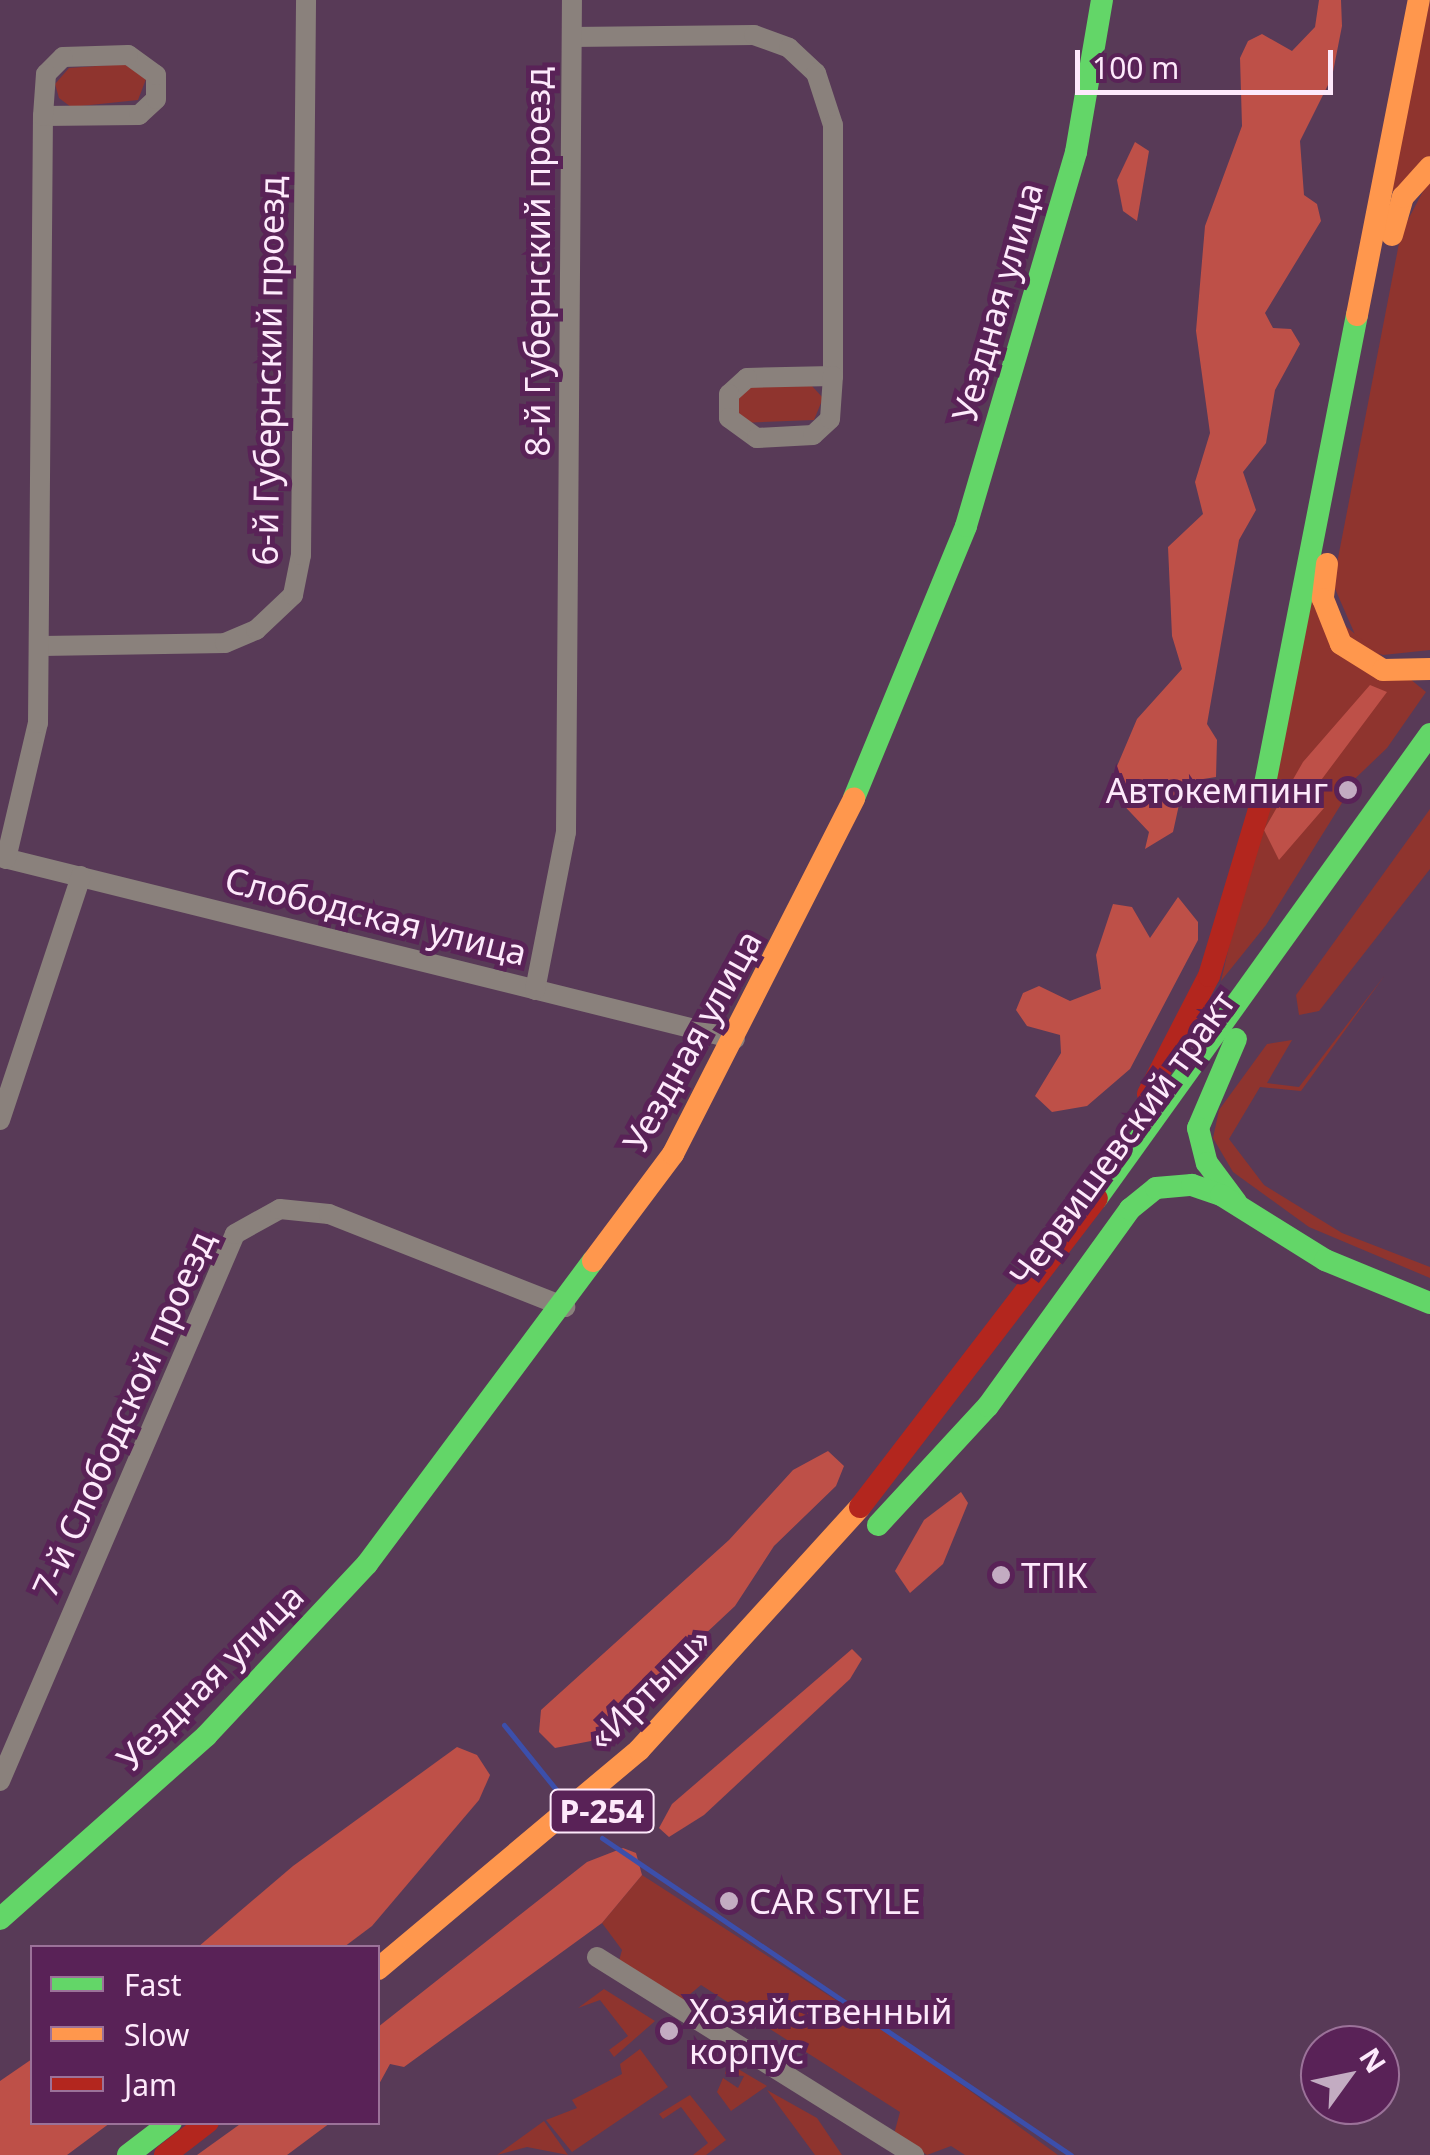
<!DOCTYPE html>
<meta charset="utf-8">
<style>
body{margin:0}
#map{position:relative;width:1430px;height:2155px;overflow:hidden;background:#583a57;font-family:"Noto Sans",sans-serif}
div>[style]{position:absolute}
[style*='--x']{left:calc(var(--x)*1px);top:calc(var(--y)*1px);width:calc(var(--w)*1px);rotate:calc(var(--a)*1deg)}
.green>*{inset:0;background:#8f342e}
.forest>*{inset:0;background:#be5048}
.stream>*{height:5px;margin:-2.5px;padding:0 2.5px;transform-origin:2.5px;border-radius:2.5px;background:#3c4fab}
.street>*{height:20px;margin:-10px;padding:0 10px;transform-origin:10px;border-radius:10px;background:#8a817c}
.fast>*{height:22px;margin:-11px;padding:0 11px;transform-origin:11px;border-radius:11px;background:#63d668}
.slow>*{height:22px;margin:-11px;padding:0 11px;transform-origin:11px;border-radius:11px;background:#ff974d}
.jam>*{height:22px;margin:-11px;padding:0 11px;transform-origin:11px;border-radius:11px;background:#b3261e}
.dots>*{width:28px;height:28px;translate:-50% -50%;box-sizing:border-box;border:5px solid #592257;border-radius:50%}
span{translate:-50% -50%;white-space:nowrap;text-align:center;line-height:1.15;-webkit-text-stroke:10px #592257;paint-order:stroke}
.shield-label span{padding:2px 8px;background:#592257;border:2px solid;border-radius:8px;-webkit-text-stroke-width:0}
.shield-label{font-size:32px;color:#fde9fb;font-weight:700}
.street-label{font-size:35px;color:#fde9fb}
.poi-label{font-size:35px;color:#fde9fb}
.right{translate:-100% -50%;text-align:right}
.left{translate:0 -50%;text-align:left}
.legend{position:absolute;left:30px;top:1945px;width:350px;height:180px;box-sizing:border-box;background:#592257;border:2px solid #9b7299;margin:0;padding:12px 18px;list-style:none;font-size:30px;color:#fde9fb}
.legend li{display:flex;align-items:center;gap:20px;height:50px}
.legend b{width:50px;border:2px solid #9b7299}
.north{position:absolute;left:1300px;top:2025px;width:100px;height:100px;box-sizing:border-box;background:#592257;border:2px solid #9b7299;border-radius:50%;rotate:57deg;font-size:28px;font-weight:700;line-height:40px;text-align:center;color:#fde9fb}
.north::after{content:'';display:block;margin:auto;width:35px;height:45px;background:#c3acc2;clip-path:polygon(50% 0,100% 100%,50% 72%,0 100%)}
.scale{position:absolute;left:1075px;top:50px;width:258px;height:45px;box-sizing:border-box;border:5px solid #fde9fb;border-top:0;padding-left:12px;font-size:30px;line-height:35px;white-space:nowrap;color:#fde9fb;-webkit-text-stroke:8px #592257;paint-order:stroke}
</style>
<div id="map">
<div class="green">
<div style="clip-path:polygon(1430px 0,1430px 156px,1389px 195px)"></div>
<div style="clip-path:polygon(125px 64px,146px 79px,138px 100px,71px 107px,59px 98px,55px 84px,69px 68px)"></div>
<div style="clip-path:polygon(1430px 178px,1430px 650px,1383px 655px,1360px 646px,1333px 584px,1401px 233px)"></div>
<div style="clip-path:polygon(812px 386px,823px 398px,814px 420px,739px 423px,734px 397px,746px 387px)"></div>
<div style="clip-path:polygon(1310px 597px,1426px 692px,1387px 748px,1340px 793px,1345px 798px,1266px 925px,1221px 981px)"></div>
<div style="clip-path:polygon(1430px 809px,1430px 869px,1319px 1011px,1299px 1015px,1296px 995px)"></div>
<div style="clip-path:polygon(1385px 975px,1301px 1091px,1260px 1087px,1229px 1139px,1264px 1185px,1342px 1233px,1430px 1267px,1430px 1278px,1309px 1227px,1233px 1172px,1213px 1138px,1219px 1110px,1267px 1044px,1292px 1040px,1267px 1083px,1299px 1087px)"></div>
<div style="clip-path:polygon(642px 1875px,918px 2053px,1058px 2155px,965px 2155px,951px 2146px,927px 2155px,894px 2134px,900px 2112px,701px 1985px,683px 2000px,619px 1961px,622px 1950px,602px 1923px)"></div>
<div style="clip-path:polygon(604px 1989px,655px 2021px,614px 2057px,609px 2050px,628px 2036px,600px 2000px,578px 2008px)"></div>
<div style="clip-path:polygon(640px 2049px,668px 2087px,572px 2152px,546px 2120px,577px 2108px,572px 2100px,622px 2074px,620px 2064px)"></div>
<div style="clip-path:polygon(728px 2063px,767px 2086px,731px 2111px,717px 2092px,723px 2078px,738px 2088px,744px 2076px,725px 2074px)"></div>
<div style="clip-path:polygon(767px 2090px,817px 2118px,842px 2155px,815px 2155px)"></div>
<div style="clip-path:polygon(690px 2095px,726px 2140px,706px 2155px,693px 2155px,708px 2143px,681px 2107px,663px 2119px,659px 2114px)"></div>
<div style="clip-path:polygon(544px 2121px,568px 2155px,527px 2147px,497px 2155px)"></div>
</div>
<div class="forest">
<div style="clip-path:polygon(1319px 0,1341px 0,1342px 26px,1332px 77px,1300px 141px,1304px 195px,1317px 204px,1321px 221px,1265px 313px,1273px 328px,1291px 329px,1300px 344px,1275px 390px,1266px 443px,1243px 472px,1256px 510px,1239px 540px,1207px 724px,1217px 740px,1216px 777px,1184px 782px,1173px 832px,1145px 849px,1149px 832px,1114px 795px,1112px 778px,1137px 719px,1182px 669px,1172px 636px,1168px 547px,1203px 514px,1195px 482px,1210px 433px,1196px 331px,1205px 226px,1242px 126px,1240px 58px,1248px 41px,1262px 34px,1292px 51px,1315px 27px)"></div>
<div style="clip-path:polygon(1135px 142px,1149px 151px,1137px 221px,1123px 211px,1117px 180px)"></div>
<div style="clip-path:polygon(1370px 685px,1387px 692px,1310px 795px,1324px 808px,1279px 860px,1264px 830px,1303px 762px)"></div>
<div style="clip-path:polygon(1178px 897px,1198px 922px,1198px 940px,1130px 1069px,1087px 1106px,1052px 1112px,1035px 1096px,1061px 1053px,1060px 1035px,1027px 1026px,1016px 1010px,1023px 993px,1039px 986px,1070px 1001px,1101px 989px,1096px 955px,1113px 904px,1132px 907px,1150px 938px)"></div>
<div style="clip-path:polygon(828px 1451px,844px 1466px,836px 1486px,774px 1546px,735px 1606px,591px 1741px,555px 1748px,539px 1732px,541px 1710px,729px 1540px,793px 1470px)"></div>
<div style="clip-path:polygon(961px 1492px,968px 1503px,943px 1564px,910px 1593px,895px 1571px,924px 1520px)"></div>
<div style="clip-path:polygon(852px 1649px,862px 1659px,850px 1679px,704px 1815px,669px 1837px,659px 1828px,672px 1804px)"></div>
<div style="clip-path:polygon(457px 1747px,477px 1755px,490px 1775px,479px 1800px,372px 1926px,344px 1947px,198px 1947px,293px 1866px)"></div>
<div style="clip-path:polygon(623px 1848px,636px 1853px,642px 1875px,602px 1923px,404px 2067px,390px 2064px,378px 2086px,378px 2027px,587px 1862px)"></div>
<div style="clip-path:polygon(32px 2059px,32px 2122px,110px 2123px,67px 2155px,0 2155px,0 2081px)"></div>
<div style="clip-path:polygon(243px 2122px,330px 2122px,330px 2123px,287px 2155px,197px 2155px)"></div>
</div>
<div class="stream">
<div style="--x:504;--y:1725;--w:86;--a:51.1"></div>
<div style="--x:602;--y:1838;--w:566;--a:34.06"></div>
</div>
<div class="street">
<div style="--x:572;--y:37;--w:182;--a:-0.6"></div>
<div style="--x:754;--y:35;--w:37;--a:20"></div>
<div style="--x:789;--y:48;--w:37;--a:43"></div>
<div style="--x:816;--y:73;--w:55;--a:71.9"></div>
<div style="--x:833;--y:125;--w:251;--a:90"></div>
<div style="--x:833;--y:376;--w:86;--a:178.7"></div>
<div style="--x:747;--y:378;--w:24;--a:138"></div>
<div style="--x:729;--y:394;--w:24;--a:90"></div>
<div style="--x:729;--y:418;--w:34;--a:36"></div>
<div style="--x:757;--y:438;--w:56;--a:-3.1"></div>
<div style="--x:813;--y:435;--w:23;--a:-43"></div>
<div style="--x:830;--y:419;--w:43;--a:-86"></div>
<div style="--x:42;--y:646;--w:183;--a:-0.9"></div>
<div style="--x:225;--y:643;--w:34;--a:-23"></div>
<div style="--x:256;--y:630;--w:51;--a:-43.4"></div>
<div style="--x:293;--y:595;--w:41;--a:-78.7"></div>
<div style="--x:301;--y:555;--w:555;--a:-89.48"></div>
<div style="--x:0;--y:857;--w:757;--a:13.91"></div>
<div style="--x:6;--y:859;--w:140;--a:-76.8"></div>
<div style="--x:38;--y:723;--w:607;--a:-89.53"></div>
<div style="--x:43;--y:116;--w:96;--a:-0.6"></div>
<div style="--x:139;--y:115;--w:23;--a:-43"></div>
<div style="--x:156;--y:99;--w:24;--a:-90"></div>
<div style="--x:156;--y:75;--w:34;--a:-144"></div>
<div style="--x:128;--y:55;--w:65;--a:178.2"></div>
<div style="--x:63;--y:57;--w:24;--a:135"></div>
<div style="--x:46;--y:74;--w:42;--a:94.1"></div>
<div style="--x:535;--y:990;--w:161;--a:-78.9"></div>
<div style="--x:566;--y:832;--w:832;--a:-89.59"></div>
<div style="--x:0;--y:1120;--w:257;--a:-71.6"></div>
<div style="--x:0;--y:1781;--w:595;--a:-66.75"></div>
<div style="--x:235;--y:1234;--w:51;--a:-29.1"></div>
<div style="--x:280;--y:1209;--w:49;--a:5.8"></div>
<div style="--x:329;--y:1214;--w:254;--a:21.5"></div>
<div style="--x:597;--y:1957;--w:374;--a:32"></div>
</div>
<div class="fast">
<div style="--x:854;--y:798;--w:294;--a:-67.6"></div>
<div style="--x:966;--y:526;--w:390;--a:-73.6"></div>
<div style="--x:1076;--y:152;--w:154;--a:-80.3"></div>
<div style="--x:1262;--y:799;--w:493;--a:-78.9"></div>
<div style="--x:1236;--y:1039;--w:97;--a:113.1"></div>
<div style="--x:1198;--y:1128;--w:36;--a:76"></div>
<div style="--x:1207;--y:1163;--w:49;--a:53.4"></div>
<div style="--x:1097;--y:1198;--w:571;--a:-54.33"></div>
<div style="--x:878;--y:1525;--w:162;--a:-47.3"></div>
<div style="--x:988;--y:1406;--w:243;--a:-54.2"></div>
<div style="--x:1130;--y:1209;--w:33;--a:-39"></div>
<div style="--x:1156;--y:1188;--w:36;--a:-5"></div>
<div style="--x:1192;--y:1185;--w:31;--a:19"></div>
<div style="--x:1221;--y:1195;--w:123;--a:32"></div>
<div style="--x:1325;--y:1260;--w:113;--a:22.3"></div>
<div style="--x:0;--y:1919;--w:276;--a:-41.6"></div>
<div style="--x:206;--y:1736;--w:236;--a:-46.9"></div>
<div style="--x:367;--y:1564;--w:378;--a:-53.3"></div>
<div style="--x:128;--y:2155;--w:54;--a:-37.5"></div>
</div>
<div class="slow">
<div style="--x:1392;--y:235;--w:40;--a:-74"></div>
<div style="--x:1403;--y:197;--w:40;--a:-48"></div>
<div style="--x:1357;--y:315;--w:321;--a:-78.9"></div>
<div style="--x:1327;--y:564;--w:35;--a:97"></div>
<div style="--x:1323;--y:599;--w:48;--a:68.2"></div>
<div style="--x:1341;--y:644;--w:49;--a:31.8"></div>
<div style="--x:1383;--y:670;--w:47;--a:-1.2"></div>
<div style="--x:593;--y:1261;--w:134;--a:-53.2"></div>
<div style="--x:673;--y:1154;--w:399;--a:-63"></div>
<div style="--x:378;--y:1969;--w:341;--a:-40"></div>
<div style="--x:639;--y:1750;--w:328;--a:-47.7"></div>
</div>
<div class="jam">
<div style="--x:1148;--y:1094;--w:133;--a:-62.7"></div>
<div style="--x:1209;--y:976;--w:185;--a:-73.3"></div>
<div style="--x:860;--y:1507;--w:389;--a:-52.5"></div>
<div style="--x:165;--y:2155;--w:54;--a:-37.5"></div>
</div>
<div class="dots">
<div style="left:1348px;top:790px;background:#c3acc2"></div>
<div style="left:1001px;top:1575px;background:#c3acc2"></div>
<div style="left:729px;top:1901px;background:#c3acc2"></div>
<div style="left:669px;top:2031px;background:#c3acc2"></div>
</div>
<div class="shield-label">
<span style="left:602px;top:1811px">Р-254</span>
</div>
<div class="street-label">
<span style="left:537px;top:262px;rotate:-90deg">8-й Губернский проезд</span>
<span style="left:997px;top:302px;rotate:-74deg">Уездная улица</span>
<span style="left:268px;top:371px;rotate:-89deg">6-й Губернский проезд</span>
<span style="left:376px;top:916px;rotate:14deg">Слободская улица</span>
<span style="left:692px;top:1041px;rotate:-61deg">Уездная улица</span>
<span style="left:1122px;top:1138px;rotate:-54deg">Червишевский тракт</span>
<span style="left:123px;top:1414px;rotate:-66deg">7-й Слободской проезд</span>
<span style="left:210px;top:1677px;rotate:-45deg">Уездная улица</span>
<span style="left:649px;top:1688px;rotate:-45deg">«Иртыш»</span>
</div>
<div class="poi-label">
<span class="right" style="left:1328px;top:790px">Автокемпинг</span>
<span class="left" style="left:1021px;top:1575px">ТПК</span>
<span class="left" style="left:749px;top:1901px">CAR STYLE</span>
<span class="left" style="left:689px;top:2031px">Хозяйственный<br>корпус</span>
</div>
<ul class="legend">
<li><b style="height:12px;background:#63d668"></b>Fast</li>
<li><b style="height:12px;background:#ff974d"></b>Slow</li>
<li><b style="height:12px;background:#b3261e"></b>Jam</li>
</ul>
<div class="north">N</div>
<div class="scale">100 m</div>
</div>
